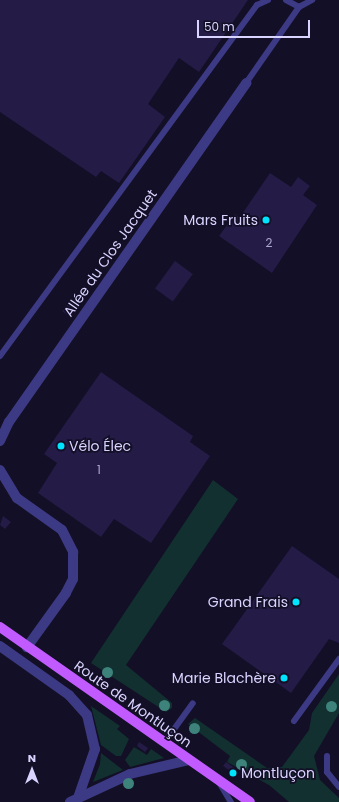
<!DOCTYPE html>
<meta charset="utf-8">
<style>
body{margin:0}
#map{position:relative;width:339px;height:802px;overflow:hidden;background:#130f26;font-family:Poppins,sans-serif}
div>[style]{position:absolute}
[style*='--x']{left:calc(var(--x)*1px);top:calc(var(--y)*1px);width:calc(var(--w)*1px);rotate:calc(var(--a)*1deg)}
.green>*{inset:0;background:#12302f}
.building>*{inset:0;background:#241b47;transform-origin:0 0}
.lane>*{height:6px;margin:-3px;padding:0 3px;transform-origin:3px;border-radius:3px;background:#3d3a85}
.street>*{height:10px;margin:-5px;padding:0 5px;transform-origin:5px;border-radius:5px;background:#3d3a85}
.primary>*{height:10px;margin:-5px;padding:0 5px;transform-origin:5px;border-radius:5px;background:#c25bff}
.trees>*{width:11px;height:11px;margin:-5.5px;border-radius:50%;background:#3d827b}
.dots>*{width:11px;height:11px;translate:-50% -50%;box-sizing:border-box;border:2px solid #130f26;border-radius:50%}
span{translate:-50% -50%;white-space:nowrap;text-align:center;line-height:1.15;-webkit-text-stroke:3.5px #130f26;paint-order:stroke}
.number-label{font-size:12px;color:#aca6d1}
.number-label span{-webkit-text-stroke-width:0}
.poi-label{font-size:14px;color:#d9d4ff}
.right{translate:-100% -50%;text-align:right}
.left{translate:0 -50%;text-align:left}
.street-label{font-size:14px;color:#d9d4ff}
.north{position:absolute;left:12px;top:750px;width:40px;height:40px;-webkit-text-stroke:3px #130f26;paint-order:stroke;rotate:0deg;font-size:11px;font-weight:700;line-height:16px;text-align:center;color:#d9d4ff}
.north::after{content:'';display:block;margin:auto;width:14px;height:18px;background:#d9d4ff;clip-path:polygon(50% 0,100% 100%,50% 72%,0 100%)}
.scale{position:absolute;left:197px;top:20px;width:113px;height:18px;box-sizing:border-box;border:2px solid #d9d4ff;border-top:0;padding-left:5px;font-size:12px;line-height:14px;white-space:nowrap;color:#d9d4ff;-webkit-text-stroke:3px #130f26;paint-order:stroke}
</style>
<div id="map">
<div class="green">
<div style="clip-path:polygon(213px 480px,238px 499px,126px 665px,172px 703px,172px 708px,166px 712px,91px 663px)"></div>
<div style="clip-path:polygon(339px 674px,339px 713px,314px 756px,320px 780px,339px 798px,339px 802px,289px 802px,269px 785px,227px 762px,230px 756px,188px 724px,195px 718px,267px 768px,282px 767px,309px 730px,312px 713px)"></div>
<div style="clip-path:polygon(91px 706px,120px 726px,117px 729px,129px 739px,121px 756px,116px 756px,101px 745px)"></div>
<div style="clip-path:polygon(134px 747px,147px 755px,151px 749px,164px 758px,130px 767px,125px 760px)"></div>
<div style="clip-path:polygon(101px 753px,123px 770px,93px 782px,100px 764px)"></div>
</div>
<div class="building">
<div style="clip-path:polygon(0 0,248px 0,199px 72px,179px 58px,148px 104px,165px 117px,119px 183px,101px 171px,96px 177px,0 112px)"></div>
<div style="clip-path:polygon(270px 173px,291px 187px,298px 177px,310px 186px,303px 195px,317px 205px,272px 273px,219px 236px,235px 214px,240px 217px)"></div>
<div style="left:175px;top:261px;width:22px;height:34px;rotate:36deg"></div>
<div style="left:68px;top:304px;width:8px;height:9px;rotate:40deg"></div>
<div style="clip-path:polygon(101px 372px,193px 436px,190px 442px,210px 456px,151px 543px,114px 519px,101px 537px,38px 493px,57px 463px,44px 454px)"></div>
<div style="clip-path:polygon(3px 516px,11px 522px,5px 529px,0 525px)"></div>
<div style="clip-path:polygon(292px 546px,339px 579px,339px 643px,329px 639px,291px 693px,222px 644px)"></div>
<div style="clip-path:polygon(139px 742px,148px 748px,145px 752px,137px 746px)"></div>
<div style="left:226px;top:762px;width:12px;height:5px;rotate:35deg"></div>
</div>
<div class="lane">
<div style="--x:286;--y:0;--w:15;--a:28"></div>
<div style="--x:246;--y:83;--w:93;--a:-55.1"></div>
<div style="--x:299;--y:7;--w:15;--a:-28"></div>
<div style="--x:0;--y:356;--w:435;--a:-53.8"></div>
<div style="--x:257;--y:5;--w:12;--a:-24"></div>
<div style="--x:294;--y:721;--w:77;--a:-54"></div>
<div style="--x:164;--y:743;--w:49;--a:-54.1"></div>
<div style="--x:327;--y:756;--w:16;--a:90"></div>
<div style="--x:327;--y:772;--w:19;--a:51"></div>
<div style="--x:220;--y:784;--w:21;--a:59"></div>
</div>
<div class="street">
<div style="--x:0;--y:441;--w:21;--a:-65"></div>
<div style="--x:9;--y:422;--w:414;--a:-55"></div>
<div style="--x:0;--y:470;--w:33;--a:59"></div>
<div style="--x:17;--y:498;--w:55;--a:35.4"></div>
<div style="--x:62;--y:530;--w:25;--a:63"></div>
<div style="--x:73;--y:552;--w:27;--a:90"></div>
<div style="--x:73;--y:579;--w:16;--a:117"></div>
<div style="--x:66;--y:593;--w:67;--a:125.8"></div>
<div style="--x:0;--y:646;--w:85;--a:35.4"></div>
<div style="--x:69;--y:695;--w:27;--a:48"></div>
<div style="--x:87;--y:715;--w:35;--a:77"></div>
<div style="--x:95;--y:749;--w:49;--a:109.2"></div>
<div style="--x:70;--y:802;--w:66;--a:-25"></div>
<div style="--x:130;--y:774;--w:61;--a:-13.3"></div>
</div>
<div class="primary">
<div style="--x:0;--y:627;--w:305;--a:35"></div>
</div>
<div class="trees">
<div style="left:107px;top:672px"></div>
<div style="left:164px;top:705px"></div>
<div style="left:331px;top:706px"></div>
<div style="left:194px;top:728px"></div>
<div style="left:241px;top:764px"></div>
<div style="left:128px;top:783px"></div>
</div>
<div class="dots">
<div style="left:266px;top:220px;background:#00e5ff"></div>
<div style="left:61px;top:446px;background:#00e5ff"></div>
<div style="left:296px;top:602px;background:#00e5ff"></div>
<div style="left:284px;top:678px;background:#00e5ff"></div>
<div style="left:233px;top:773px;background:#00e5ff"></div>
</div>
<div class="number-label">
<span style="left:269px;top:243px">2</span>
<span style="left:99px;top:470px">1</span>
</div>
<div class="poi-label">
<span class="right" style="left:258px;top:220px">Mars Fruits</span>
<span class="left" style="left:69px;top:446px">Vélo Élec</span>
<span class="right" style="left:288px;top:602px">Grand Frais</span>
<span class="right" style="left:276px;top:678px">Marie Blachère</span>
<span class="left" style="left:241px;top:773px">Montluçon</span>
</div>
<div class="street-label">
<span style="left:110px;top:253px;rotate:-55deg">Allée du Clos Jacquet</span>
<span style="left:133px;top:704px;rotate:35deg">Route de Montluçon</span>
</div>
<div class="north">N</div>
<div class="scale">50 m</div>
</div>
